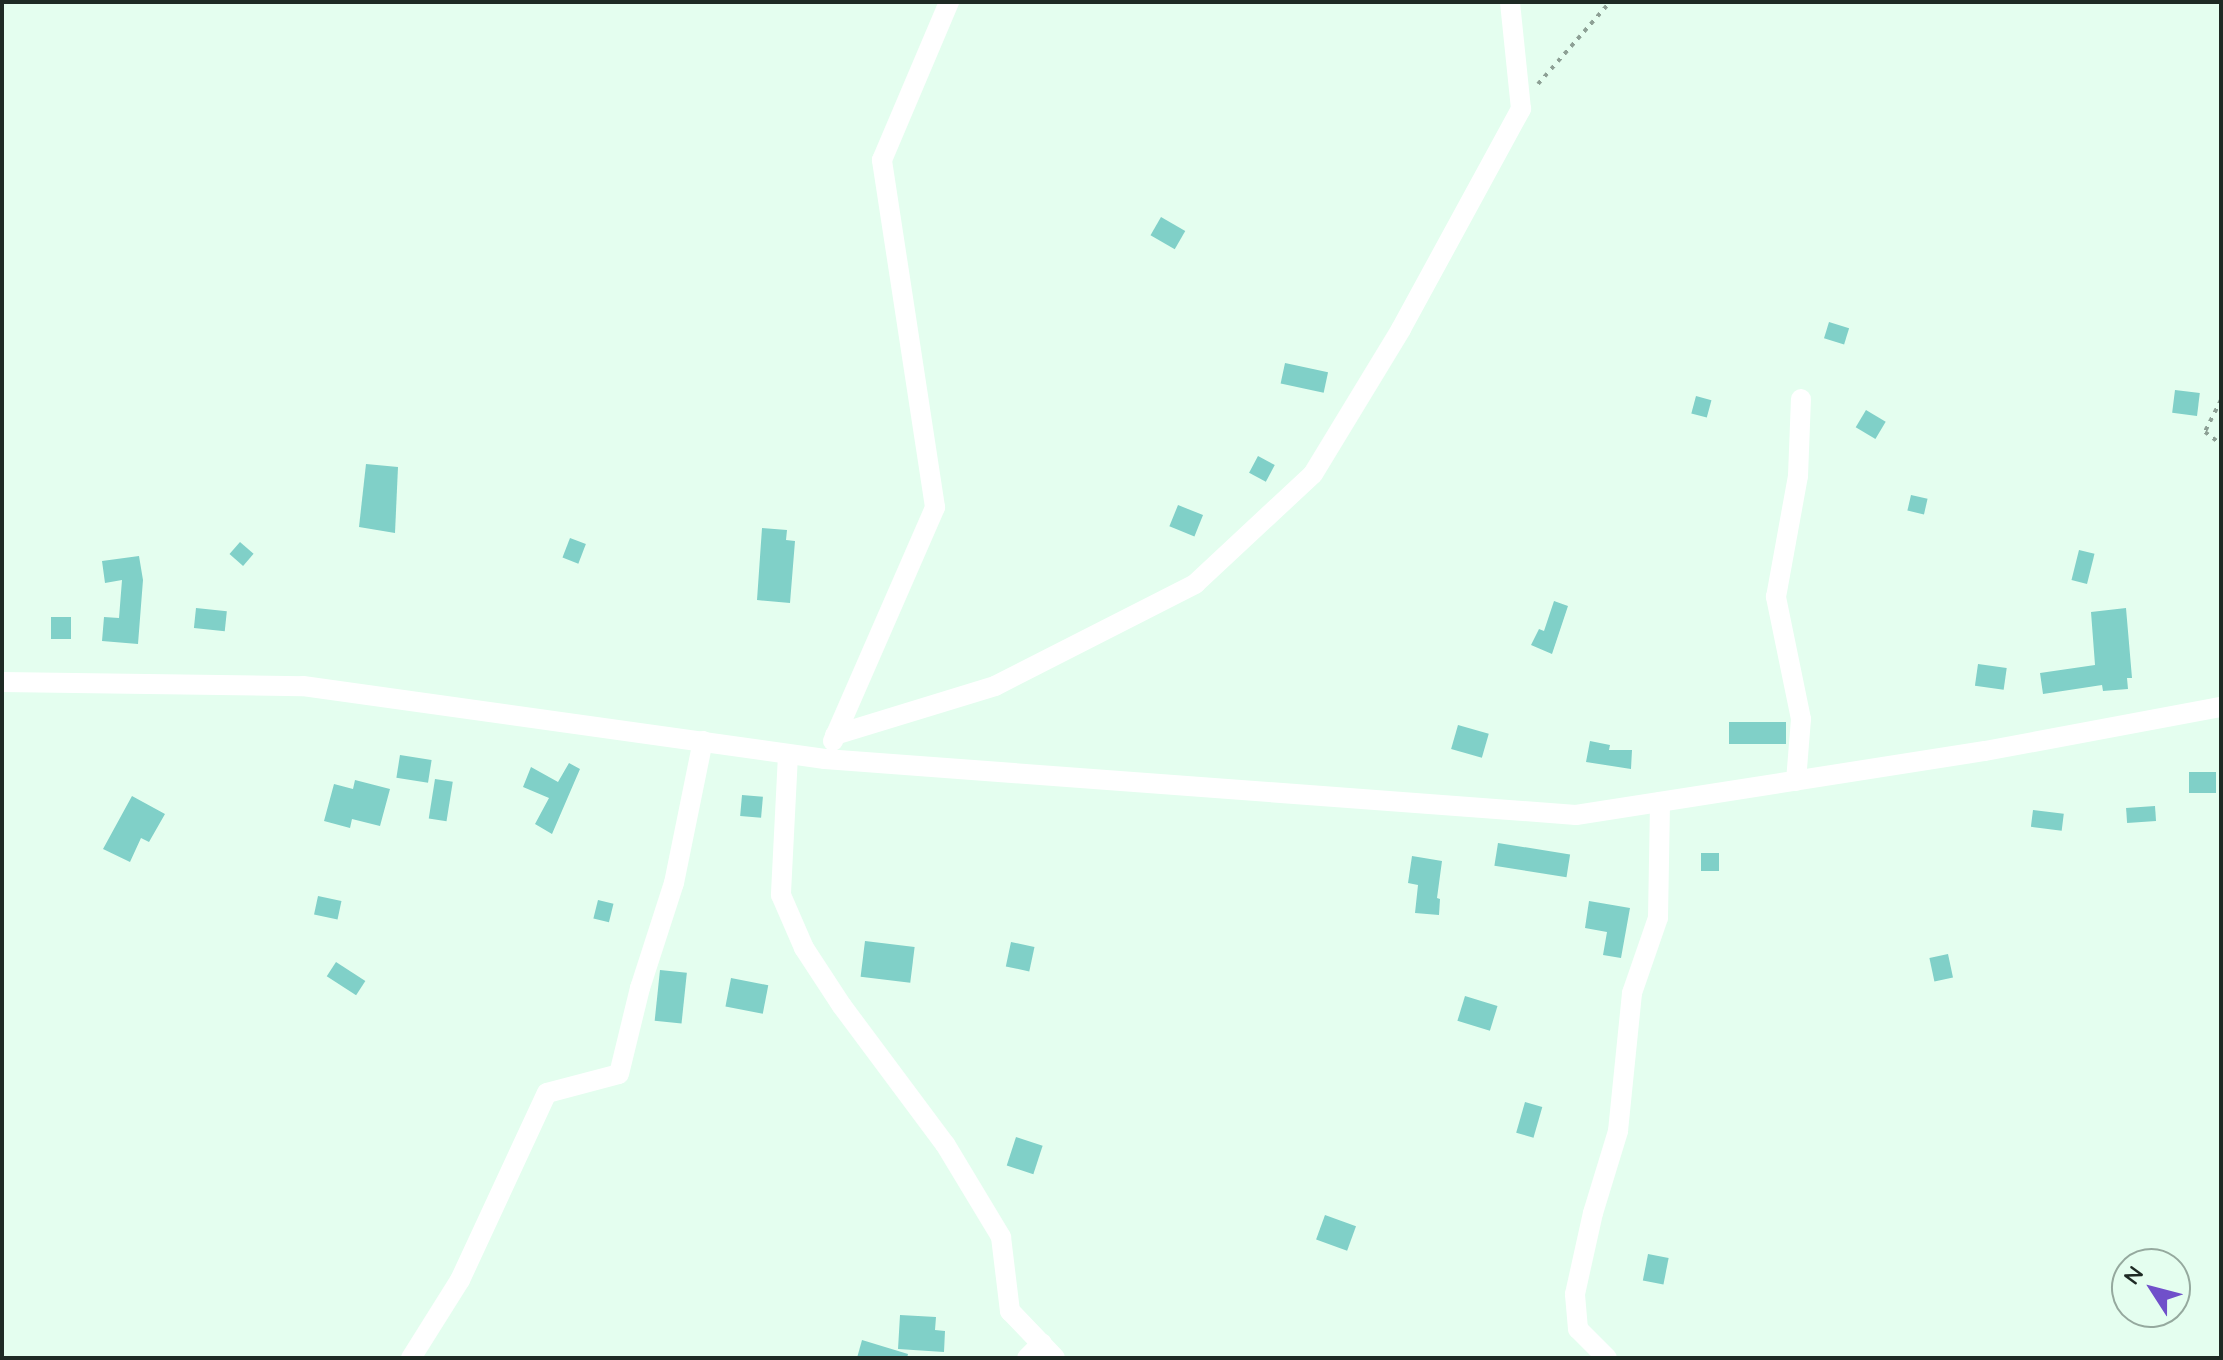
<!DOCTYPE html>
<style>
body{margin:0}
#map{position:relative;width:2223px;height:1360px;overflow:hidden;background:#e4feef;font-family:Quicksand,sans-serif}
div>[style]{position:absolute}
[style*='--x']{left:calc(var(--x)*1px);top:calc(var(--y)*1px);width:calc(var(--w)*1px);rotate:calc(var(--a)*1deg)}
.building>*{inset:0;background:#80d0c8;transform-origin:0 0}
.path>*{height:4px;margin-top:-2px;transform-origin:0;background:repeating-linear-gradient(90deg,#8da095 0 4px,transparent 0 10px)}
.minor>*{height:20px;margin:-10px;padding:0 10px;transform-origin:10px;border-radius:10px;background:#fff}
span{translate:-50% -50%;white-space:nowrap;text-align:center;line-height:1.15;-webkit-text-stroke:6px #e4feef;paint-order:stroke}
.frame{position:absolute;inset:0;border:4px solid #1e2a24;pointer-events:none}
.north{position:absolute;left:2111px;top:1248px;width:80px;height:80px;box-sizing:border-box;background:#e4feef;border:2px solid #95a99e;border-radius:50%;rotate:306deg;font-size:22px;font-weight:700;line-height:32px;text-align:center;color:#1e2a24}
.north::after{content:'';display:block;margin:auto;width:28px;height:36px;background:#7050ca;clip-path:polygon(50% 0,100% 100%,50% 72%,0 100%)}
</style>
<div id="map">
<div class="building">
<div style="left:1161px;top:217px;width:28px;height:21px;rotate:30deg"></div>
<div style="left:1829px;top:322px;width:21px;height:17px;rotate:17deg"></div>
<div style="left:1285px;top:363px;width:44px;height:21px;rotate:12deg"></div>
<div style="left:2175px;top:390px;width:25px;height:23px;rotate:7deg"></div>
<div style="left:1696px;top:396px;width:16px;height:18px;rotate:15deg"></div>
<div style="left:1866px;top:410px;width:23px;height:20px;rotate:31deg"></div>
<div style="left:1258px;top:456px;width:19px;height:19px;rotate:28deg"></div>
<div style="clip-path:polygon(366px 464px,398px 467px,395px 533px,359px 527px)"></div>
<div style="left:1911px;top:495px;width:17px;height:16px;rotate:13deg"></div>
<div style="left:1178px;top:505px;width:27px;height:23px;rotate:22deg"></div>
<div style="clip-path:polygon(762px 528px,787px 530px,786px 540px,795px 541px,790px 603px,757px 600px)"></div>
<div style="left:570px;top:538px;width:17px;height:21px;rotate:21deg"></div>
<div style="left:240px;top:542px;width:18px;height:16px;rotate:41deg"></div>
<div style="left:2079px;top:550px;width:16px;height:31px;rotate:14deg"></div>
<div style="clip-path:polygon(139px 556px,143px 580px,138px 644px,102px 641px,104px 617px,119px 618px,122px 580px,105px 583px,102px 561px)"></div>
<div style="clip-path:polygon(1554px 601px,1568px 606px,1552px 654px,1531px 645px,1539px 629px,1544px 631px)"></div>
<div style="left:196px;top:608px;width:31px;height:20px;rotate:6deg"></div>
<div style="clip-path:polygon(2126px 608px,2132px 678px,2127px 678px,2128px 689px,2103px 691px,2102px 685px,2043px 694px,2040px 673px,2095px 665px,2091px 612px)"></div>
<div style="left:51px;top:617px;width:20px;height:22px"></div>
<div style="left:1978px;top:664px;width:29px;height:22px;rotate:8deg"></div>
<div style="left:1786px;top:722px;width:22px;height:57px;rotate:90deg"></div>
<div style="left:1458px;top:725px;width:32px;height:25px;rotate:16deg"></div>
<div style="clip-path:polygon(1590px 741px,1610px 745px,1609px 750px,1632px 750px,1631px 769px,1586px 762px)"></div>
<div style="left:400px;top:755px;width:32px;height:23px;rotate:9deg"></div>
<div style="clip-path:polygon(569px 763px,580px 769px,552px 834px,535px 824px,549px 798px,523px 787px,531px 767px,558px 782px)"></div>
<div style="left:2216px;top:772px;width:21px;height:27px;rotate:90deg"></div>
<div style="left:435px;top:779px;width:18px;height:40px;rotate:9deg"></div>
<div style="clip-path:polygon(355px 780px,390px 789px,380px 826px,352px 819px,350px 828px,324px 821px,334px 784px,353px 789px)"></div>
<div style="left:742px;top:795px;width:21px;height:21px;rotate:5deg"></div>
<div style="clip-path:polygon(132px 796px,165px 814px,149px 842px,141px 838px,130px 862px,103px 849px)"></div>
<div style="left:2155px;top:806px;width:15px;height:29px;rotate:86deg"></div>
<div style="left:2033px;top:810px;width:31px;height:17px;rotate:7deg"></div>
<div style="left:1498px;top:843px;width:73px;height:23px;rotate:9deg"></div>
<div style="left:1701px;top:853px;width:18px;height:18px"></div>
<div style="clip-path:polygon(1412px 856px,1442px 861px,1437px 898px,1440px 899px,1439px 915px,1415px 913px,1418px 885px,1408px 883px)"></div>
<div style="left:318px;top:896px;width:24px;height:19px;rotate:12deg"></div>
<div style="left:598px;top:900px;width:16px;height:19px;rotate:14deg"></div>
<div style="clip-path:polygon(1589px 901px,1630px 908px,1621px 958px,1603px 955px,1607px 932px,1585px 928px)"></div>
<div style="left:865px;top:941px;width:50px;height:36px;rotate:7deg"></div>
<div style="left:1011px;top:942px;width:24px;height:25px;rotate:12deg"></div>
<div style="left:1948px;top:954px;width:24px;height:19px;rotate:78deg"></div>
<div style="left:336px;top:962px;width:35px;height:17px;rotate:33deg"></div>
<div style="left:660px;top:970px;width:27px;height:51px;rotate:6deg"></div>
<div style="left:731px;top:978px;width:38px;height:29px;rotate:11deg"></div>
<div style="left:1465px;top:996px;width:34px;height:26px;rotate:17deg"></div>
<div style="left:1525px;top:1102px;width:18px;height:32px;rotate:16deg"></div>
<div style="left:1016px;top:1137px;width:28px;height:30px;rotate:18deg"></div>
<div style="left:1325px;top:1215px;width:33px;height:26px;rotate:20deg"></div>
<div style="left:1648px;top:1254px;width:21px;height:27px;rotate:11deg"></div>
<div style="clip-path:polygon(900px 1315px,936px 1317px,935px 1330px,945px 1331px,944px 1352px,898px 1349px)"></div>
<div style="clip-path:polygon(862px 1340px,908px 1354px,907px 1358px,857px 1358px)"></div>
</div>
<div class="path">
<div style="--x:1538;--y:84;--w:109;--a:-48.7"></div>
<div style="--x:2221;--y:400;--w:36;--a:117"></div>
<div style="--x:2205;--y:432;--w:20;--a:37"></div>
</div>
<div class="minor">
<div style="--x:2;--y:682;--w:301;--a:0.8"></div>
<div style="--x:303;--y:686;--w:527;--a:7.96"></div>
<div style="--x:825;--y:759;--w:753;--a:4.26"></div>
<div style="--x:1576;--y:815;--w:414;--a:-8.9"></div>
<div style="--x:1985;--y:751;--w:240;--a:-10.6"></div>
<div style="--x:835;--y:735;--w:167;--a:-17"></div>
<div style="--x:995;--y:686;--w:225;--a:-27"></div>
<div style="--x:1195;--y:584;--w:161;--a:-43"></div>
<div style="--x:1313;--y:474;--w:170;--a:-58.7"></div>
<div style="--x:1401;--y:329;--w:251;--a:-61.4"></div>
<div style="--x:1521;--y:109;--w:108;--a:-95.9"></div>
<div style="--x:833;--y:741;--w:255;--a:-66.4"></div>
<div style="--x:935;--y:507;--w:351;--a:-98.7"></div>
<div style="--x:882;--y:160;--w:172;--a:-67"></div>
<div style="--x:788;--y:755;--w:140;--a:92.9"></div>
<div style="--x:781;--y:895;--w:58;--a:66.5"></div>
<div style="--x:804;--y:948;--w:69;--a:56.8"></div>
<div style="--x:842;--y:1006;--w:172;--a:53.3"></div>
<div style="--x:945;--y:1144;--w:109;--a:58.9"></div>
<div style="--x:1001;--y:1237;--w:75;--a:83.1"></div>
<div style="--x:1010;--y:1311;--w:65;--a:46.2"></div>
<div style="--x:1796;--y:781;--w:62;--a:-85.4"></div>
<div style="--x:1801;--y:719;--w:125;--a:-101.6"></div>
<div style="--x:1776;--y:597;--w:123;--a:-79.7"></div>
<div style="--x:1798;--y:476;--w:77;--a:-87.8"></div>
<div style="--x:411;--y:1358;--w:92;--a:-57.9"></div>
<div style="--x:460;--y:1280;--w:206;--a:-65.1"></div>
<div style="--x:547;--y:1093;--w:74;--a:-14.8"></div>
<div style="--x:619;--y:1074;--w:89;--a:-76.3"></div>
<div style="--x:640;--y:988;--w:110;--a:-72.1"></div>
<div style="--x:674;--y:883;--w:145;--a:-78.5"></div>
<div style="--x:1027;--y:1358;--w:21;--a:-45"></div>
<div style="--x:1607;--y:1358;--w:41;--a:-135"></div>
<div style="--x:1578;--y:1329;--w:35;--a:-95"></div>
<div style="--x:1575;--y:1294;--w:83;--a:-77.5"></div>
<div style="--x:1593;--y:1213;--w:86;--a:-73"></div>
<div style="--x:1618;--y:1131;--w:139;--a:-84.2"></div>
<div style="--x:1632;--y:993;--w:79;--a:-70.9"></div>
<div style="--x:1658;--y:918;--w:116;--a:-89"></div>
</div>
<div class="frame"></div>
<div class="north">N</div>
</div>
